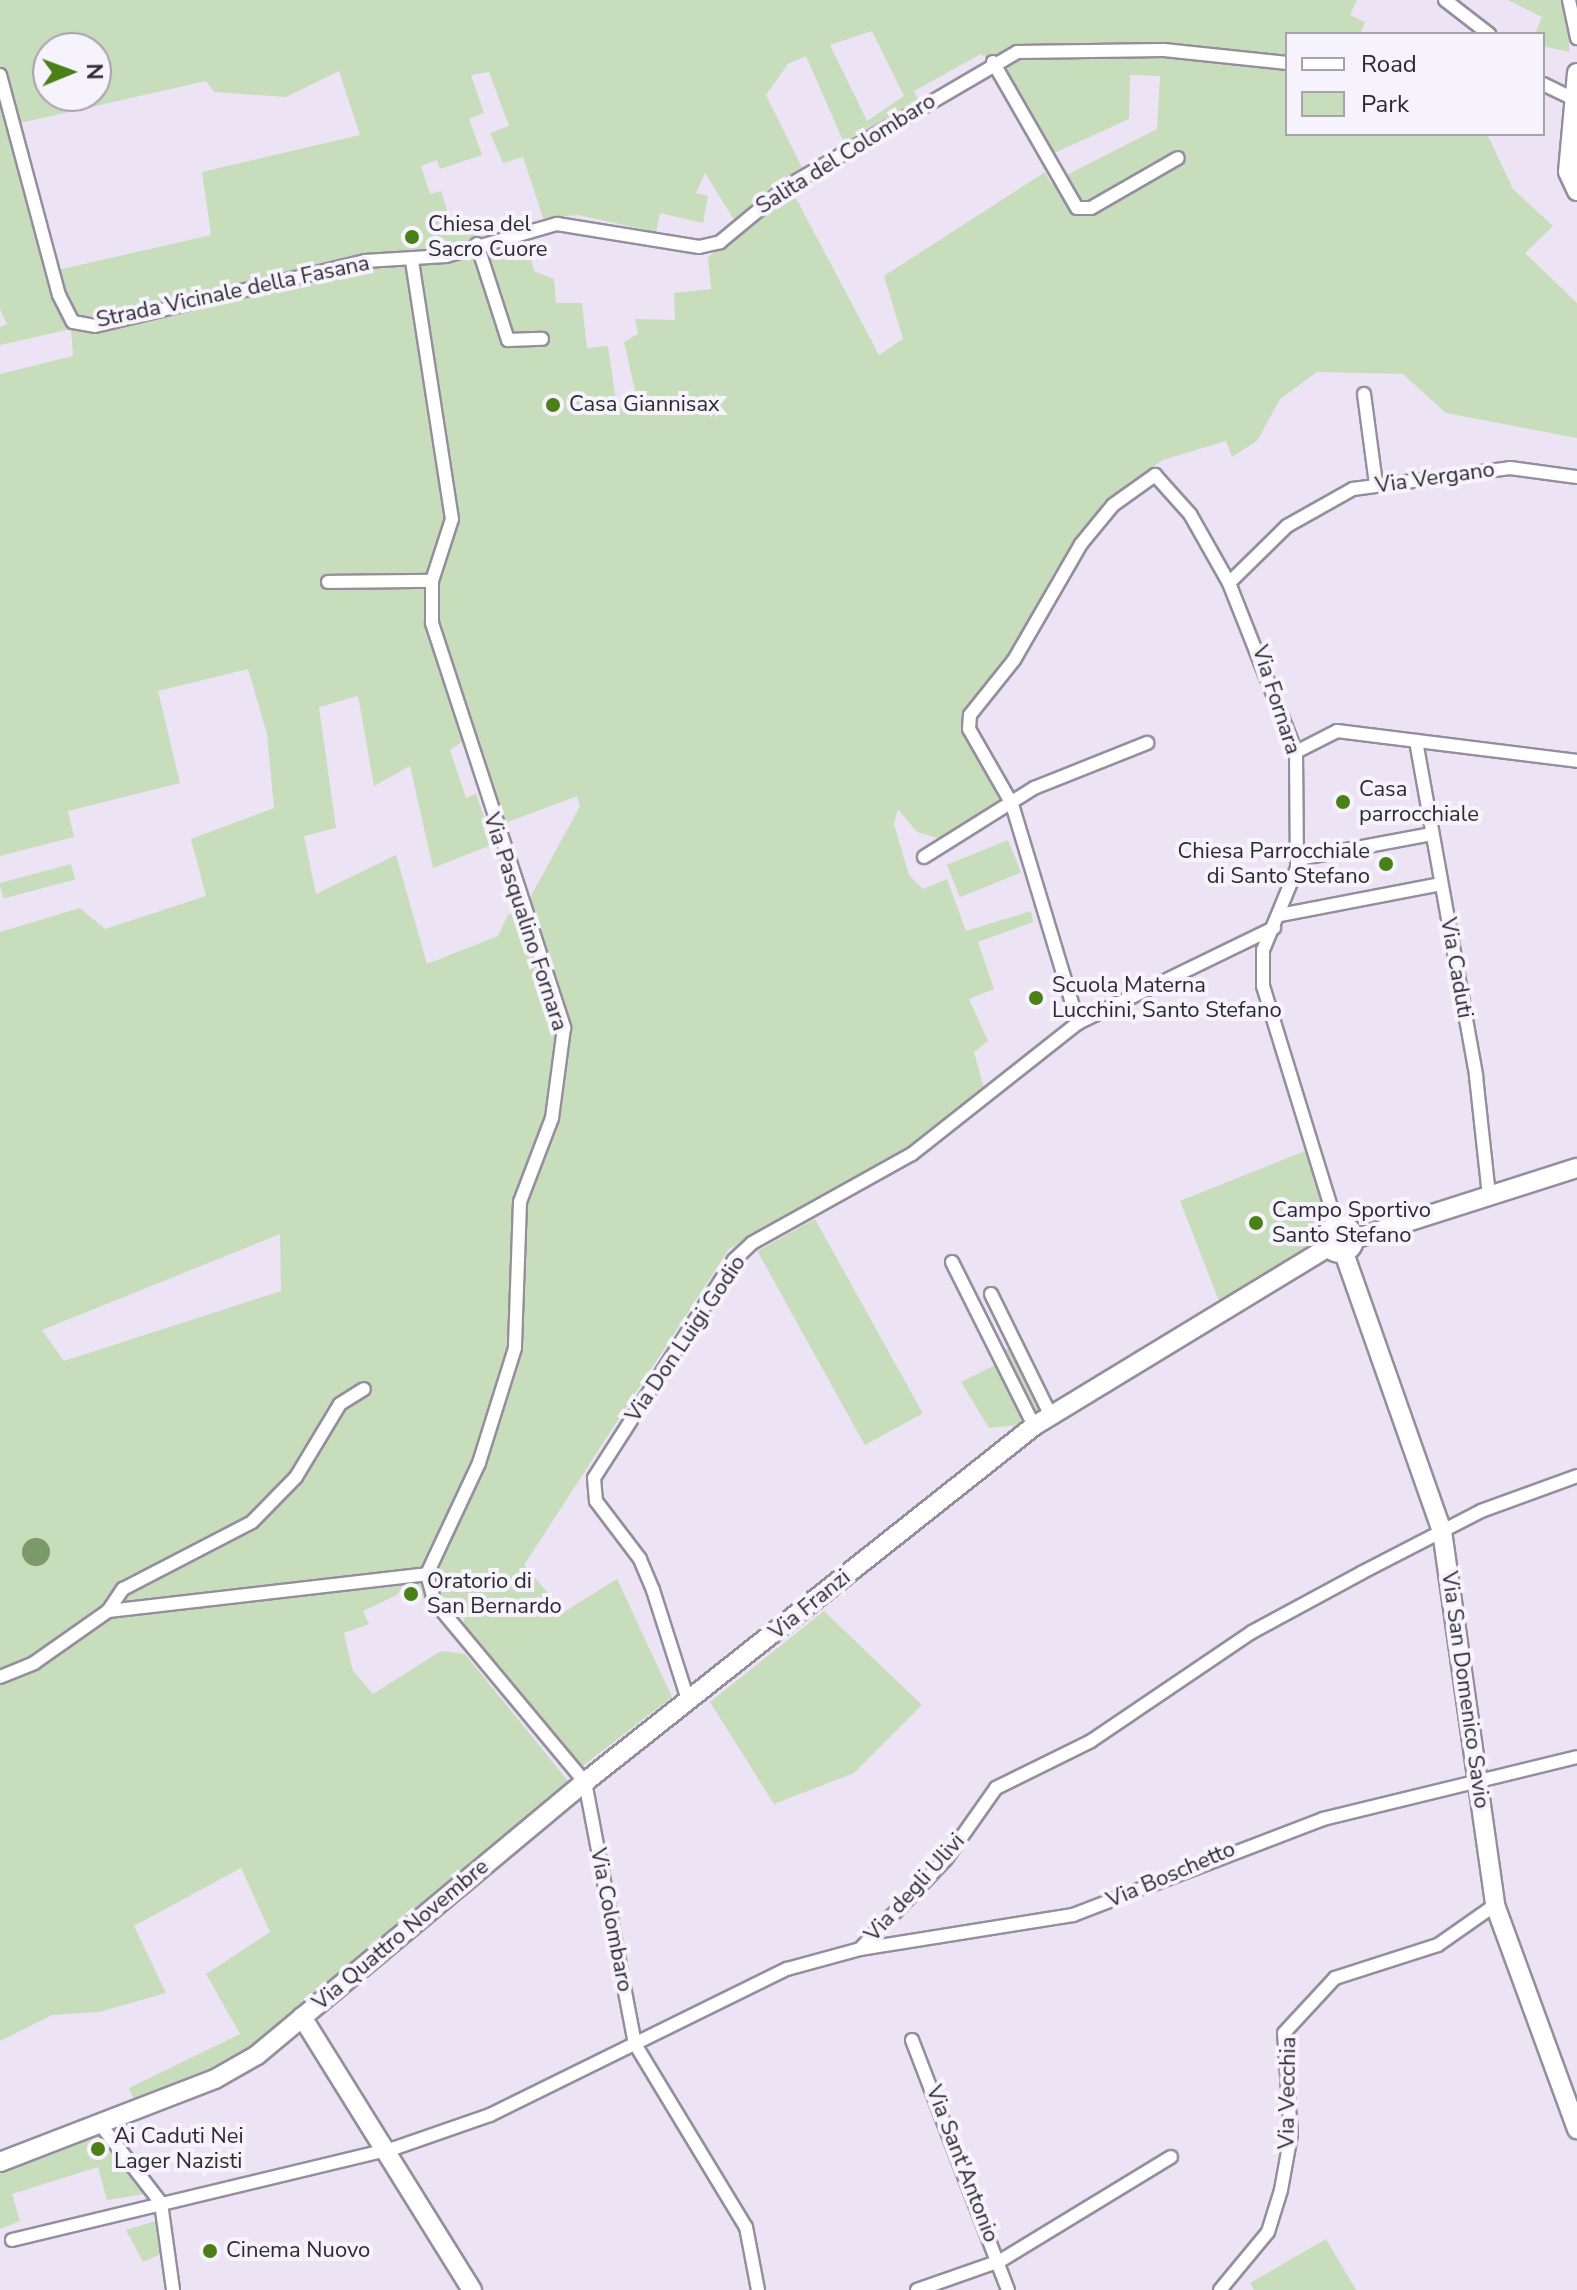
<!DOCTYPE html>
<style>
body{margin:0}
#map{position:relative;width:1577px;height:2290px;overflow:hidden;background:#ece4f5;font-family:"Nunito Sans",sans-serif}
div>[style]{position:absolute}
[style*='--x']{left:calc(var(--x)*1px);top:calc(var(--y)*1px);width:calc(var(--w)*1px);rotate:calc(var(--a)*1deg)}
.green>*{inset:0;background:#c8ddbb;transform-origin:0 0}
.water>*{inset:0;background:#7c996a}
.round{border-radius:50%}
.roads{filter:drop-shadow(2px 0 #958e9e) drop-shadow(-2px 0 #958e9e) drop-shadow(0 2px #958e9e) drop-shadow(0 -2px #958e9e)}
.street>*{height:12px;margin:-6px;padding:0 6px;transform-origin:6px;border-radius:6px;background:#fff}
.secondary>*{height:18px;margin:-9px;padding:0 9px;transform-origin:9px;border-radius:9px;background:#fff}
.secondary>.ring{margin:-9px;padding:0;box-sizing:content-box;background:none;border:18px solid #fff;border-radius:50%}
.dots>*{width:22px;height:22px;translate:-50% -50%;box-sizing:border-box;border:4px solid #f7f3fd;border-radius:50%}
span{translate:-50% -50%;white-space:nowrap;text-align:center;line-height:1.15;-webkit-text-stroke:8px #f7f3fd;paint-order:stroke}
.street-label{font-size:22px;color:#2d2a30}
.poi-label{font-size:22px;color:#2d2a30}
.left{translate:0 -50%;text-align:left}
.right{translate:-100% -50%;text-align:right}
.legend{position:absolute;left:1285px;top:32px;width:260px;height:104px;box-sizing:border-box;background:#f7f3fd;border:2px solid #a6a3ab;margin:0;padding:10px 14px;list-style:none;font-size:24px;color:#2d2a30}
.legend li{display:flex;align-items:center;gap:16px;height:40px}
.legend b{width:40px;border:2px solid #a6a3ab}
.north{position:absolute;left:32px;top:32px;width:80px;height:80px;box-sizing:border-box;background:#f7f3fd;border:2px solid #a6a3ab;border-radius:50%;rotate:89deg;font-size:22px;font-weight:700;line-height:32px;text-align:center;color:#2d2a30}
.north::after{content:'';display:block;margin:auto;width:28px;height:36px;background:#4a8017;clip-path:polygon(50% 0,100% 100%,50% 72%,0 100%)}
</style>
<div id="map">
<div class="green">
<div style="clip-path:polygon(evenodd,0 0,1357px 0,1350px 15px,1365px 22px,1360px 34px,1287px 34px,1287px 134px,1487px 134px,1513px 189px,1553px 226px,1525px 253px,1577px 303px,1577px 438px,1446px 413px,1403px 374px,1317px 372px,1280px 399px,1257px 441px,1232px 457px,1226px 441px,1163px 460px,1105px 500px,1053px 574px,1011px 658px,965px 713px,1005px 800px,945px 840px,917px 832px,898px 809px,894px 824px,909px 875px,923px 889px,947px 879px,966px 931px,1031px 911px,1033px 922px,978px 942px,994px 989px,969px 999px,988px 1041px,974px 1052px,986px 1096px,854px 1183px,729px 1249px,524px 1565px,564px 1612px,617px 1579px,672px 1697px,575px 1772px,464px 1640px,464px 1618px,426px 1601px,408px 1578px,397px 1595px,363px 1611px,369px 1624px,344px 1633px,353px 1671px,373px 1694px,441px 1651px,465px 1654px,572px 1786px,253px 2052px,136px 2104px,129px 2088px,240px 2034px,206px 1974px,270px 1932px,241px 1868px,134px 1926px,166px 1993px,99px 2012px,52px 2015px,0 2041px,0 932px,80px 908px,105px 929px,206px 896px,191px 839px,274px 808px,267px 734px,248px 669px,158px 691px,180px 783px,68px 811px,74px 837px,0 856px,0 374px,73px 356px,71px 329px,0 345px,0 327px,7px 324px,0 309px,0 0,872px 31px,904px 96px,867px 121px,830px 45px,872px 31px,0 0,48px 48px,96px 48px,96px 96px,48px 96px,48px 48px,0 0,981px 54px,992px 62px,1039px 160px,1129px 119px,1130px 75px,1160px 76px,1157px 129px,1051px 183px,1045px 172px,884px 276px,903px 339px,879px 355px,789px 185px,919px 101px,914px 91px,981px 54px,0 0,806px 56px,844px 143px,803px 170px,766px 95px,788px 64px,806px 56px,0 0,339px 71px,360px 135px,202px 172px,211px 235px,58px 270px,20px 123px,206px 81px,214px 92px,286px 97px,339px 71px,0 0,489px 72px,509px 126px,490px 133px,503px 163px,523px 157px,543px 218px,578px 215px,656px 232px,660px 213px,703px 223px,708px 196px,696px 193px,705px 173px,741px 231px,708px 257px,711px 289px,674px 293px,675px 320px,635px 319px,638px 334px,624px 342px,636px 395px,616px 401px,608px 346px,587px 348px,582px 303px,556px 303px,554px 279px,534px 271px,523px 225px,479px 239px,473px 222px,452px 226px,441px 191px,430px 194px,421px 166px,437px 160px,440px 169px,482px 155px,469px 119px,484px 113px,471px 75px,489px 72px,0 0,457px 682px,500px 825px,577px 796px,580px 806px,525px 907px,508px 915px,498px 936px,427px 964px,396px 855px,316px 894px,304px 836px,336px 828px,319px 707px,358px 696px,374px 786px,410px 766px,433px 868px,494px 844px,476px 794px,466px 798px,450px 750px,463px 741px,446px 686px,457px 682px,0 0,280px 1234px,281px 1291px,64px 1361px,42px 1330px,280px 1234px)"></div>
<div style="clip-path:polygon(1508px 0,1569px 0,1569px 52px,1543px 46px,1543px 34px,1535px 34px,1542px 17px)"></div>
<div style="left:1008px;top:840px;width:35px;height:66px;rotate:68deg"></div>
<div style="left:71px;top:864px;width:16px;height:74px;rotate:75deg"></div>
<div style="clip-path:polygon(1310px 1149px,1325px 1211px,1317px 1241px,1219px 1301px,1180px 1201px)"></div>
<div style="left:815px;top:1219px;width:222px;height:66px;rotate:61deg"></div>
<div style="clip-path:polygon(1014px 1346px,1047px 1412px,1036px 1420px,1000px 1352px)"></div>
<div style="clip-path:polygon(995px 1365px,1027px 1421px,1019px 1425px,989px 1428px,961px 1382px)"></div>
<div style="clip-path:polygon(824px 1611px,922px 1705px,854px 1773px,774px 1804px,710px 1702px)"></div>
<div style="clip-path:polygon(100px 2132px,151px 2193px,107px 2200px,98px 2167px,12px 2194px,20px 2221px,0 2229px,0 2169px)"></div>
<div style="clip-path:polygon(159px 2220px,163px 2253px,143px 2262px,126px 2230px)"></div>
<div style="clip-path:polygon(1326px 2239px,1356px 2290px,1254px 2290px,1250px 2283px)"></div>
</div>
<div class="water">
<div class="round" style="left:22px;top:1538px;width:28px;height:28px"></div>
</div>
<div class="roads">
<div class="street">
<div style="--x:1445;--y:0;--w:56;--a:37.7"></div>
<div style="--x:1569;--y:0;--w:39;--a:78"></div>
<div style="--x:993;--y:62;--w:168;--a:60.1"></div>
<div style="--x:1077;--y:208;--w:14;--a:0"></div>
<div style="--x:1091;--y:208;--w:100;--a:-29.9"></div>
<div style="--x:0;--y:75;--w:228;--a:75"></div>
<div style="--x:59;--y:295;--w:30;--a:63"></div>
<div style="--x:73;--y:322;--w:22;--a:10"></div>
<div style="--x:95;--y:326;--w:278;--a:-13.5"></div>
<div style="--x:365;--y:261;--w:81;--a:-3.5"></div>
<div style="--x:446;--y:256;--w:116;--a:-16.1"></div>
<div style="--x:557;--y:224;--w:144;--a:9.2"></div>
<div style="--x:699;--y:247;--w:22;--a:-13"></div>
<div style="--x:720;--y:242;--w:88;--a:-39.5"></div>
<div style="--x:788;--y:186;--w:265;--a:-30.3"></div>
<div style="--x:1017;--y:52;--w:147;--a:-0.8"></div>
<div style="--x:1164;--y:50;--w:124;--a:6"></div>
<div style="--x:1543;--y:84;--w:34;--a:26"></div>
<div style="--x:477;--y:244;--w:101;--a:72.1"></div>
<div style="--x:508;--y:340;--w:34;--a:-2"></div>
<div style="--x:412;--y:261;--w:261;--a:81.2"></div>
<div style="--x:452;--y:519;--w:65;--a:107.9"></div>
<div style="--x:432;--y:581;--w:42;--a:90"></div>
<div style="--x:432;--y:623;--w:426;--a:71.9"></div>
<div style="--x:564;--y:1028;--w:91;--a:97.6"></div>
<div style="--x:552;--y:1118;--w:90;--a:110.9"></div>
<div style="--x:520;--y:1202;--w:146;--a:92"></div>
<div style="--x:515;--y:1348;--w:121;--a:107.4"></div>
<div style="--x:479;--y:1463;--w:123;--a:115.1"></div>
<div style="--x:1364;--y:394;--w:91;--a:82.4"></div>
<div style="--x:328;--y:582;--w:104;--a:-0.6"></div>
<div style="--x:1229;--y:583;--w:81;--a:-44.5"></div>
<div style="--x:1287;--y:526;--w:76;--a:-29.3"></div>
<div style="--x:1353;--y:489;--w:158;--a:-7.6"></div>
<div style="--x:1510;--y:468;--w:68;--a:7.7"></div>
<div style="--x:1416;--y:741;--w:340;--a:79.8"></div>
<div style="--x:1476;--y:1076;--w:121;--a:83.8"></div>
<div style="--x:1296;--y:752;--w:46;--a:-27.1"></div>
<div style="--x:1337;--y:731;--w:242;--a:7.1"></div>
<div style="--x:924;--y:857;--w:130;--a:-32.1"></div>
<div style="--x:1034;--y:788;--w:122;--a:-21.7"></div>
<div style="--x:1298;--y:859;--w:136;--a:-10.6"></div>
<div style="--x:1280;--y:915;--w:164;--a:-10.9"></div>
<div style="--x:1078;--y:1023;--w:229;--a:-106.8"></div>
<div style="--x:1012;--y:804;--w:86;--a:-119.8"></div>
<div style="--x:969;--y:729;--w:14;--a:-86"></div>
<div style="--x:970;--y:715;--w:70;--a:-51.3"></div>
<div style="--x:1014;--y:660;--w:134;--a:-60"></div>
<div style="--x:1081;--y:544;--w:50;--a:-50.6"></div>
<div style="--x:1113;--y:505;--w:52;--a:-35.5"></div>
<div style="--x:1155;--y:475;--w:52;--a:48.1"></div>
<div style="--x:1190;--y:514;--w:79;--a:60.5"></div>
<div style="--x:1229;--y:583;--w:182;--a:68.4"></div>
<div style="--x:1296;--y:752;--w:116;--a:89.5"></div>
<div style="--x:1297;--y:868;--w:89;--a:112.5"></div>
<div style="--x:1263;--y:950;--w:36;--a:90"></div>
<div style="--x:1263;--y:986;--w:251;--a:72.9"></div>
<div style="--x:952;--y:1262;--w:183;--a:63.4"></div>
<div style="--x:991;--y:1294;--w:134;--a:63.8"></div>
<div style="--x:427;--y:1574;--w:28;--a:75"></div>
<div style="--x:434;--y:1601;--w:236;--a:50.2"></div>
<div style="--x:585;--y:1782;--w:267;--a:79.2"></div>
<div style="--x:635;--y:2044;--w:214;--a:58.8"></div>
<div style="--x:746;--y:2227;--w:64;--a:79.2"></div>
<div style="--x:108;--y:1611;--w:27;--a:-56"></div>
<div style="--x:123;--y:1589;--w:145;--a:-27.4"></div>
<div style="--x:252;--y:1522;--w:63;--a:-45.6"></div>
<div style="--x:296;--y:1477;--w:85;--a:-58.9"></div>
<div style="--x:340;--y:1404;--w:28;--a:-32"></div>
<div style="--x:0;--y:1677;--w:37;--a:-22"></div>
<div style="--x:34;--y:1663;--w:90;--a:-35.1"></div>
<div style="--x:108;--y:1611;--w:321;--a:-6.6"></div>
<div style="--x:689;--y:1703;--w:119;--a:-107.7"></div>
<div style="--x:653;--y:1590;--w:34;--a:-113"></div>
<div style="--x:640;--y:1559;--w:73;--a:-127.2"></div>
<div style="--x:596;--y:1501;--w:23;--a:-95"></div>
<div style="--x:594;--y:1478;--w:259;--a:-57.3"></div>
<div style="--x:734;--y:1260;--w:25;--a:-43"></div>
<div style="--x:752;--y:1243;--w:183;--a:-29.1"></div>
<div style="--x:912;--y:1154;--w:211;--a:-38.3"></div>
<div style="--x:1078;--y:1023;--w:218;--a:-25.9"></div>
<div style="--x:861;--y:1949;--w:215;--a:-9.1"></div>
<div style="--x:1073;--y:1915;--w:268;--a:-21"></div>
<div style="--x:1323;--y:1819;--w:261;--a:-13.7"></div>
<div style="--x:912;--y:2040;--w:268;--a:69"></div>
<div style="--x:100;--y:2124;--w:100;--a:52.3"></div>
<div style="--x:161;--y:2203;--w:88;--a:82.1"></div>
<div style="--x:12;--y:2240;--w:394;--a:-13.5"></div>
<div style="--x:395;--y:2148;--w:101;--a:-19.2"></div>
<div style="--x:490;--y:2115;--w:331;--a:-26.2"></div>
<div style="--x:787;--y:1969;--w:76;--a:-15.3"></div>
<div style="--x:860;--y:1949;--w:124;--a:-46.3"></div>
<div style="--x:946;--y:1859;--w:87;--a:-54.8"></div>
<div style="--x:996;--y:1788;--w:106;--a:-26.3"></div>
<div style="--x:1091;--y:1741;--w:194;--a:-34.1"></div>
<div style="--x:1252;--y:1632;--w:124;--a:-28.4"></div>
<div style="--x:1361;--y:1573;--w:135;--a:-27.3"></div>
<div style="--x:1481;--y:1511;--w:102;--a:-20"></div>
<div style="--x:917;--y:2290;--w:88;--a:-19.3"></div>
<div style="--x:1000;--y:2261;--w:200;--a:-31.3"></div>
<div style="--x:1220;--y:2290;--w:75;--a:-50.4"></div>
<div style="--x:1268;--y:2232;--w:44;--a:-72.8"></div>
<div style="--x:1281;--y:2190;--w:56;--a:-79.7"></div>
<div style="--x:1291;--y:2135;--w:102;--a:-93.9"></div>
<div style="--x:1284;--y:2033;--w:75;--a:-47.2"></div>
<div style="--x:1335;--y:1978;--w:108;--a:-17.8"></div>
<div style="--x:1438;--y:1945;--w:70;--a:-35.1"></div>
</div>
<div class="secondary">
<div style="--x:1577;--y:73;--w:99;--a:95.2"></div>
<div style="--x:1568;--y:172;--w:21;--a:65"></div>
<div class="ring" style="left:1326px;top:1225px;width:10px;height:10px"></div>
<div style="--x:1354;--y:1239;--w:234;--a:-17.7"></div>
<div style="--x:1344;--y:1253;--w:295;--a:70.6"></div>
<div style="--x:1442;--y:1531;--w:378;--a:81.9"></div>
<div style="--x:1495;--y:1905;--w:239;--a:69.9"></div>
<div style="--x:302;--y:2017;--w:322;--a:58.1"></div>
<div style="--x:0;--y:2162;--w:230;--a:-21.1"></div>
<div style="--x:215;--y:2079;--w:48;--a:-29.7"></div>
<div style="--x:257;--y:2055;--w:427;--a:-39.8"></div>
<div style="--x:585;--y:1782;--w:573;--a:-38.41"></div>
<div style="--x:1034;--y:1426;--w:344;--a:-31.3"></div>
</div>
</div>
<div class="dots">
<div style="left:412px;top:237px;background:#4a8017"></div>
<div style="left:553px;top:405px;background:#4a8017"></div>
<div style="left:1343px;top:802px;background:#4a8017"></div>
<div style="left:1386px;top:864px;background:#4a8017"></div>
<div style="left:1036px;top:998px;background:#4a8017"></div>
<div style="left:1256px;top:1223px;background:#4a8017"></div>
<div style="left:411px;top:1594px;background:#4a8017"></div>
<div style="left:98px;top:2149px;background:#4a8017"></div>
<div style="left:210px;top:2251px;background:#4a8017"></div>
</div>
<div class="street-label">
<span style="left:846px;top:154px;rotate:-32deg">Salita del Colombaro</span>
<span style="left:233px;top:292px;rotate:-12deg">Strada Vicinale della Fasana</span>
<span style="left:1435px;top:478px;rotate:-8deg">Via Vergano</span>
<span style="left:1276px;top:700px;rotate:72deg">Via Fornara</span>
<span style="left:525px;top:922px;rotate:72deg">Via Pasqualino Fornara</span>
<span style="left:1456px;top:968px;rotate:80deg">Via Caduti</span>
<span style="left:686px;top:1339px;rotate:-56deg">Via Don Luigi Godio</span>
<span style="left:810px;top:1605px;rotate:-39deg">Via Franzi</span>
<span style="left:1465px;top:1690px;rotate:82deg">Via San Domenico Savio</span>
<span style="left:1171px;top:1875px;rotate:-23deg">Via Boschetto</span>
<span style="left:915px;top:1888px;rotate:-48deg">Via degli Ulivi</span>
<span style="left:611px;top:1920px;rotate:79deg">Via Colombaro</span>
<span style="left:401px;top:1935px;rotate:-40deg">Via Quattro Novembre</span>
<span style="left:1288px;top:2093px;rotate:-89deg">Via Vecchia</span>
<span style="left:962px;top:2164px;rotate:69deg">Via Sant'Antonio</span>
</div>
<div class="poi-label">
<span class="left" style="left:428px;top:237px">Chiesa del<br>Sacro Cuore</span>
<span class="left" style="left:569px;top:405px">Casa Giannisax</span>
<span class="left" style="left:1359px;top:802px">Casa<br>parrocchiale</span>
<span class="right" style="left:1370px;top:864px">Chiesa Parrocchiale<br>di Santo Stefano</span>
<span class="left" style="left:1052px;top:998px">Scuola Materna<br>Lucchini, Santo Stefano</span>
<span class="left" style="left:1272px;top:1223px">Campo Sportivo<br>Santo Stefano</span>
<span class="left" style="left:427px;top:1594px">Oratorio di<br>San Bernardo</span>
<span class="left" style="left:114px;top:2149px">Ai Caduti Nei<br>Lager Nazisti</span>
<span class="left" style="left:226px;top:2251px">Cinema Nuovo</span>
</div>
<ul class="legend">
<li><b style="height:10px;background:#fff"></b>Road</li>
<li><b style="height:22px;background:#c8ddbb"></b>Park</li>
</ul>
<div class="north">N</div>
</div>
